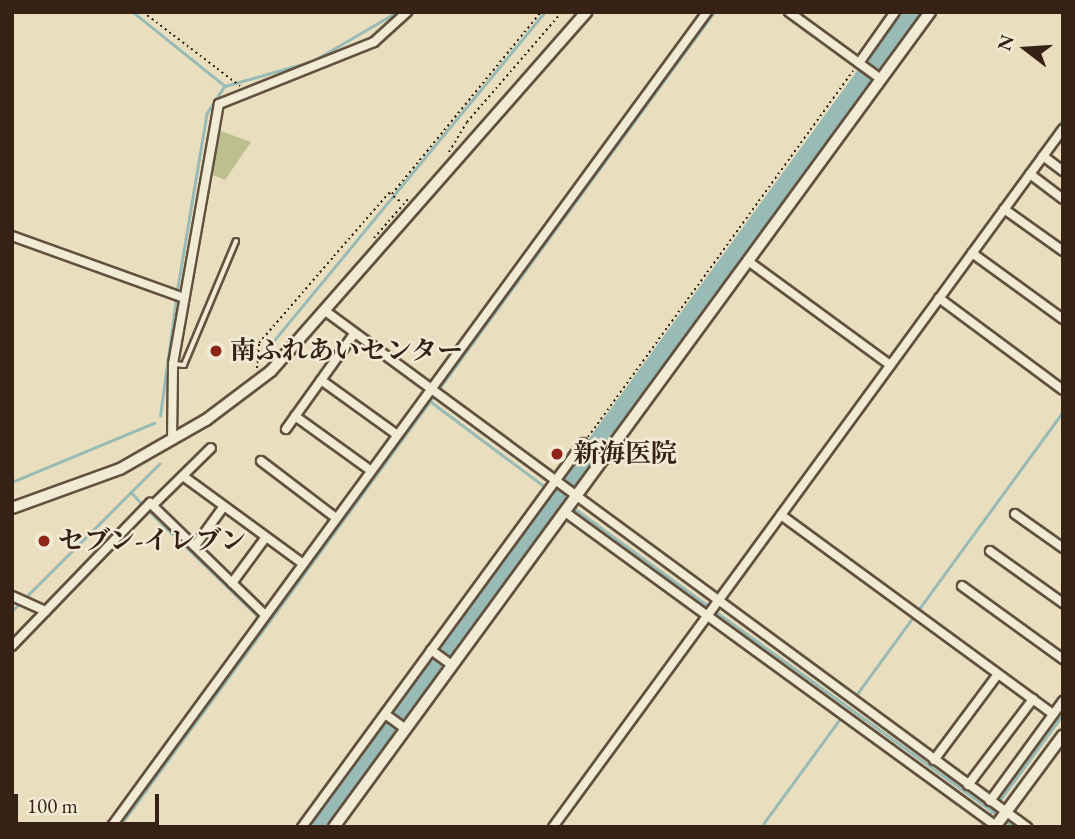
<!DOCTYPE html>
<meta charset="utf-8">
<style>
body{margin:0}
#map{position:relative;width:1075px;height:839px;overflow:hidden;background:#e9debe;font-family:"EB Garamond","Noto Serif JP",serif}
div>[style]{position:absolute}
[style*='--x']{left:calc(var(--x)*1px);top:calc(var(--y)*1px);width:calc(var(--w)*1px);rotate:calc(var(--a)*1deg)}
.green>*{inset:0;background:#bcc08e}
.stream>*{height:2.5px;margin:-1.25px;padding:0 1.25px;transform-origin:1.25px;border-radius:1.25px;background:#98bbb6}
.river>*{height:18px;margin:-9px;padding:0 9px;transform-origin:9px;border-radius:9px;background:#98bbb6}
.path>*{height:2px;margin-top:-1px;transform-origin:0;background:repeating-linear-gradient(90deg,#352214 0 2px,transparent 0 5.5px)}
.roads{filter:drop-shadow(2px 0 #62513e) drop-shadow(-2px 0 #62513e) drop-shadow(0 2px #62513e) drop-shadow(0 -2px #62513e)}
.service>*{height:3.5px;margin:-1.75px;padding:0 1.75px;transform-origin:1.75px;border-radius:1.75px;background:#f1ead5}
.minor>*{height:8px;margin:-4px;padding:0 4px;transform-origin:4px;border-radius:4px;background:#f1ead5}
.tertiary>*{height:10px;margin:-5px;padding:0 5px;transform-origin:5px;border-radius:5px;background:#f1ead5}
.dots>*{width:19px;height:19px;translate:-50% -50%;box-sizing:border-box;border:4px solid #f1ead5;border-radius:50%}
span{translate:-50% -50%;white-space:nowrap;text-align:center;line-height:1.15;-webkit-text-stroke:5px #f1ead5;paint-order:stroke}
.poi-label{font-size:26px;color:#352214;font-weight:700}
.left{translate:0 -50%;text-align:left}
.frame{position:absolute;inset:0;border:14px solid #352214;pointer-events:none}
.north{position:absolute;left:991px;top:14px;width:70px;height:70px;-webkit-text-stroke:5px #f1ead5;paint-order:stroke;rotate:287deg;font-size:19px;font-weight:700;line-height:28px;text-align:center;color:#352214}
.north::after{content:'';display:block;margin:auto;width:24px;height:32px;background:#352214;clip-path:polygon(50% 0,100% 100%,50% 72%,0 100%)}
.scale{position:absolute;left:14px;top:794px;width:145px;height:32px;box-sizing:border-box;border:4px solid #352214;border-top:0;padding-left:9px;font-size:21px;line-height:24px;white-space:nowrap;color:#352214;-webkit-text-stroke:5px #f1ead5;paint-order:stroke}
</style>
<div id="map">
<div class="green">
<div style="clip-path:polygon(218px 130px,251px 142px,225px 180px,211px 174px)"></div>
</div>
<div class="stream">
<div style="--x:133;--y:12;--w:118;--a:38.8"></div>
<div style="--x:225;--y:86;--w:33;--a:123"></div>
<div style="--x:207;--y:114;--w:181;--a:99.5"></div>
<div style="--x:225;--y:86;--w:91;--a:-15.9"></div>
<div style="--x:313;--y:61;--w:97;--a:-30.3"></div>
<div style="--x:267;--y:349;--w:437;--a:-50.5"></div>
<div style="--x:888;--y:360;--w:298;--a:-54"></div>
<div style="--x:430;--y:401;--w:142;--a:36.7"></div>
<div style="--x:160;--y:416;--w:118;--a:-82.2"></div>
<div style="--x:12;--y:482;--w:154;--a:-22.6"></div>
<div style="--x:131;--y:492;--w:18;--a:47"></div>
<div style="--x:552;--y:492;--w:7;--a:34"></div>
<div style="--x:557;--y:498;--w:5;--a:37"></div>
<div style="--x:574;--y:508;--w:168;--a:36.1"></div>
<div style="--x:148;--y:510;--w:157;--a:44"></div>
<div style="--x:717;--y:594;--w:283;--a:-53.9"></div>
<div style="--x:25;--y:598;--w:190;--a:-45"></div>
<div style="--x:12;--y:611;--w:11;--a:-45"></div>
<div style="--x:715;--y:611;--w:350;--a:35.8"></div>
<div style="--x:857;--y:694;--w:349;--a:-53.9"></div>
<div style="--x:997;--y:804;--w:112;--a:-53.7"></div>
<div style="--x:1005;--y:820;--w:11;--a:38"></div>
<div style="--x:119;--y:827;--w:1009;--a:-53.87"></div>
<div style="--x:547;--y:827;--w:276;--a:-53.8"></div>
<div style="--x:761;--y:827;--w:132;--a:-53.9"></div>
<div style="--x:980;--y:827;--w:21;--a:-53"></div>
</div>
<div class="river">
<div style="--x:317;--y:827;--w:1008;--a:-53.91"></div>
</div>
<div class="path">
<div style="--x:143;--y:12;--w:122;--a:37.3"></div>
<div style="--x:449;--y:152;--w:35;--a:-59"></div>
<div style="--x:467;--y:122;--w:145;--a:-49.2"></div>
<div style="--x:392;--y:194;--w:235;--a:-50.7"></div>
<div style="--x:374;--y:238;--w:53;--a:-48.8"></div>
<div style="--x:257;--y:368;--w:25;--a:-85"></div>
<div style="--x:259;--y:343;--w:115;--a:-49.2"></div>
<div style="--x:334;--y:256;--w:84;--a:-48.9"></div>
<div style="--x:389;--y:193;--w:15;--a:37"></div>
<div style="--x:588;--y:437;--w:452;--a:-54.1"></div>
</div>
<div class="roads">
<div class="service">
<div style="--x:175;--y:364;--w:9;--a:6"></div>
<div style="--x:184;--y:365;--w:134;--a:-67.2"></div>
</div>
<div class="minor">
<div style="--x:789;--y:12;--w:114;--a:36.1"></div>
<div style="--x:859;--y:63;--w:62;--a:-54.8"></div>
<div style="--x:1043;--y:156;--w:25;--a:37"></div>
<div style="--x:1030;--y:174;--w:41;--a:37.1"></div>
<div style="--x:1004;--y:209;--w:72;--a:35.4"></div>
<div style="--x:12;--y:236;--w:183;--a:19.8"></div>
<div style="--x:972;--y:253;--w:112;--a:36"></div>
<div style="--x:748;--y:261;--w:176;--a:36.2"></div>
<div style="--x:939;--y:298;--w:154;--a:36.6"></div>
<div style="--x:328;--y:313;--w:868;--a:36.33"></div>
<div style="--x:321;--y:380;--w:92;--a:35.8"></div>
<div style="--x:295;--y:416;--w:92;--a:35.8"></div>
<div style="--x:286;--y:429;--w:117;--a:-54.4"></div>
<div style="--x:172;--y:440;--w:76;--a:-89.2"></div>
<div style="--x:173;--y:364;--w:264;--a:-80"></div>
<div style="--x:219;--y:104;--w:167;--a:-21.8"></div>
<div style="--x:374;--y:42;--w:45;--a:-42.3"></div>
<div style="--x:261;--y:461;--w:94;--a:37.2"></div>
<div style="--x:183;--y:476;--w:147;--a:36.2"></div>
<div style="--x:153;--y:505;--w:81;--a:-44.5"></div>
<div style="--x:565;--y:512;--w:533;--a:36.07"></div>
<div style="--x:1015;--y:514;--w:59;--a:35.3"></div>
<div style="--x:781;--y:515;--w:337;--a:36.2"></div>
<div style="--x:195;--y:546;--w:49;--a:-54.1"></div>
<div style="--x:990;--y:551;--w:90;--a:35.5"></div>
<div style="--x:232;--y:583;--w:57;--a:-53.5"></div>
<div style="--x:962;--y:586;--w:125;--a:35.9"></div>
<div style="--x:12;--y:596;--w:37;--a:24"></div>
<div style="--x:12;--y:646;--w:199;--a:-46"></div>
<div style="--x:150;--y:503;--w:161;--a:44.2"></div>
<div style="--x:431;--y:650;--w:26;--a:36"></div>
<div style="--x:385;--y:714;--w:26;--a:36"></div>
<div style="--x:934;--y:760;--w:107;--a:-53.3"></div>
<div style="--x:968;--y:785;--w:108;--a:-52.9"></div>
<div style="--x:990;--y:801;--w:124;--a:-53.9"></div>
<div style="--x:111;--y:827;--w:1010;--a:-53.82"></div>
<div style="--x:302;--y:827;--w:476;--a:-53.8"></div>
<div style="--x:553;--y:827;--w:864;--a:-53.85"></div>
</div>
<div class="tertiary">
<div style="--x:12;--y:508;--w:115;--a:-19.9"></div>
<div style="--x:120;--y:469;--w:99;--a:-29.7"></div>
<div style="--x:206;--y:420;--w:81;--a:-37"></div>
<div style="--x:271;--y:371;--w:478;--a:-48.7"></div>
<div style="--x:334;--y:827;--w:1010;--a:-53.82"></div>
<div style="--x:995;--y:827;--w:114;--a:-53.5"></div>
</div>
</div>
<div class="dots">
<div style="left:216px;top:351px;background:#8f2418"></div>
<div style="left:557px;top:454px;background:#8f2418"></div>
<div style="left:44px;top:541px;background:#8f2418"></div>
</div>
<div class="poi-label">
<span class="left" style="left:230px;top:351px">南ふれあいセンター</span>
<span class="left" style="left:573px;top:454px">新海医院</span>
<span class="left" style="left:58px;top:541px">セブン-イレブン</span>
</div>
<div class="frame"></div>
<div class="north">N</div>
<div class="scale">100 m</div>
</div>
